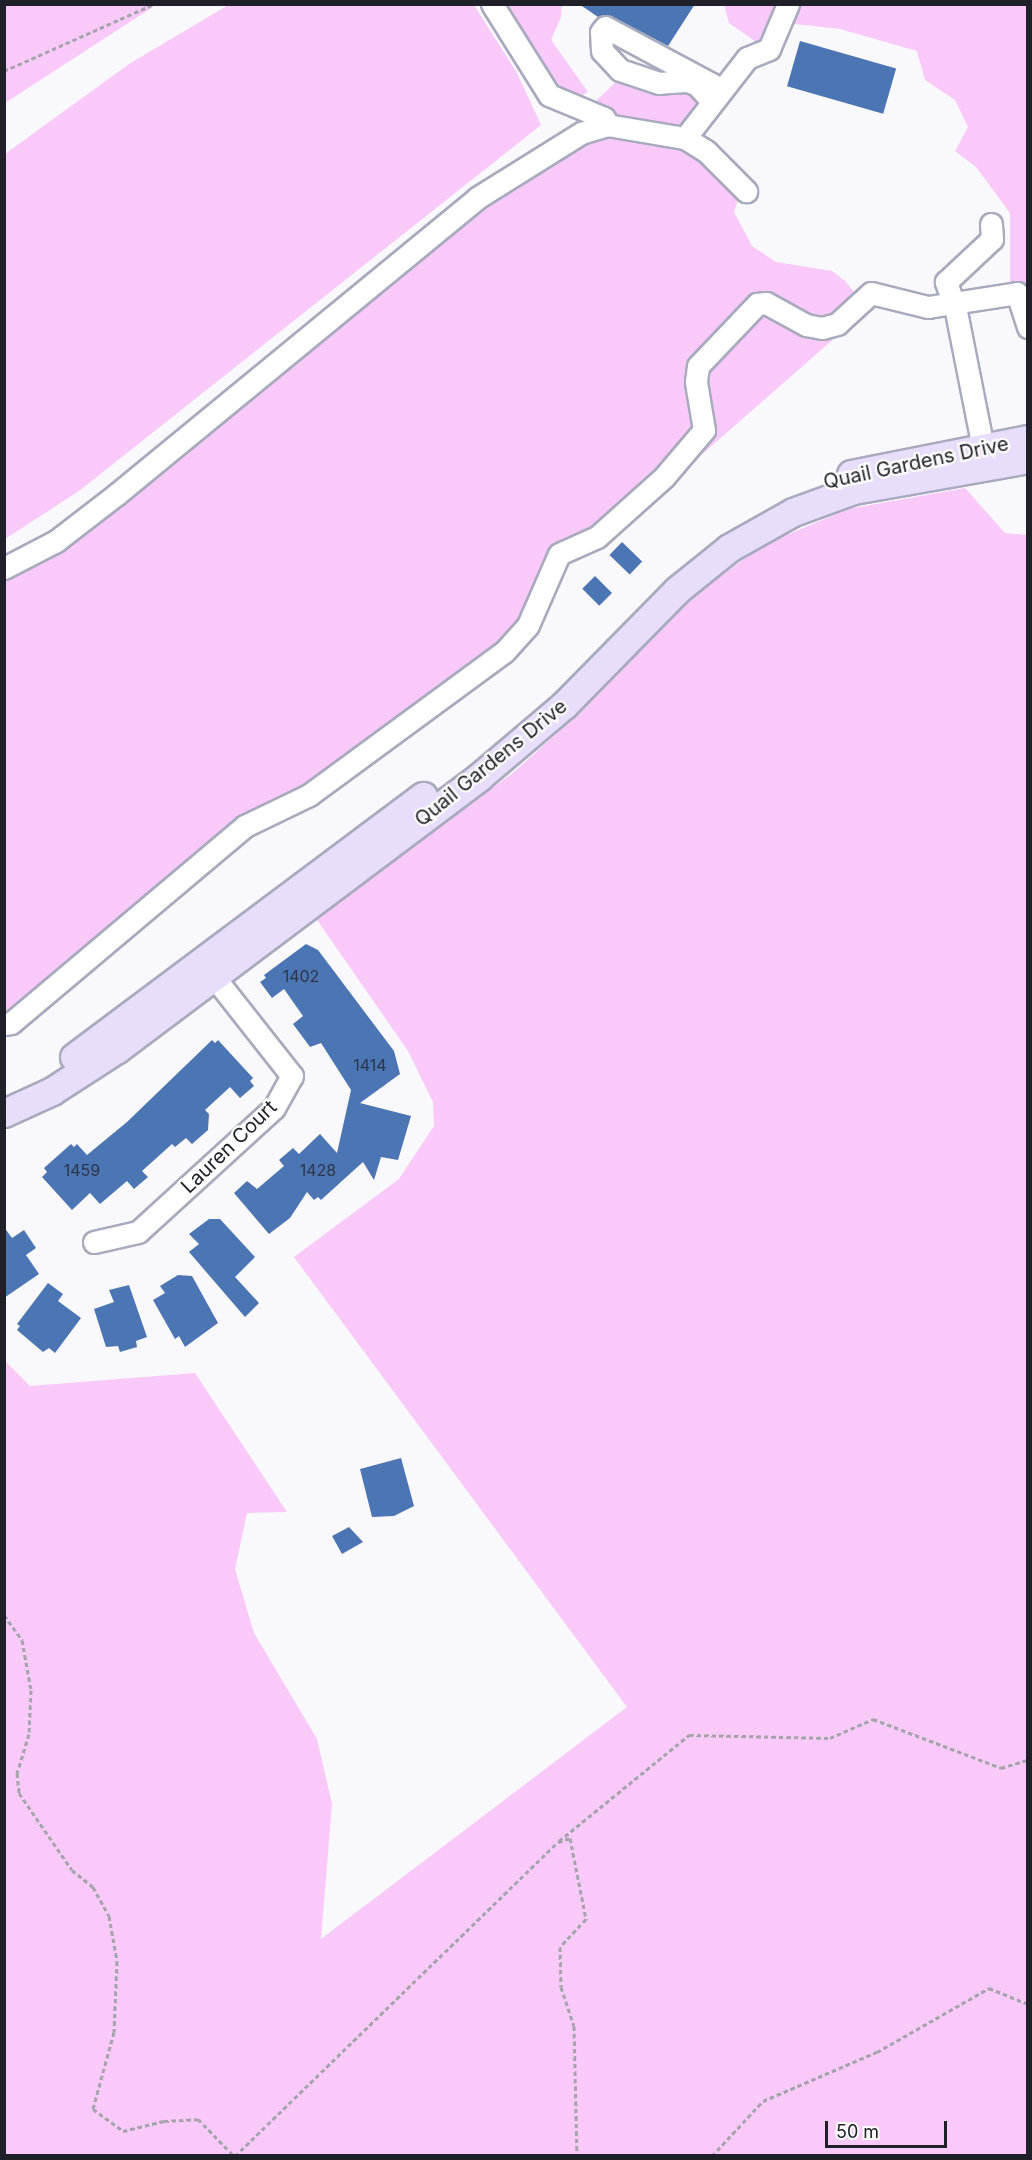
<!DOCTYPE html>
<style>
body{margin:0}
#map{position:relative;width:1032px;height:2160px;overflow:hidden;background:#f9f9fd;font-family:Inter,sans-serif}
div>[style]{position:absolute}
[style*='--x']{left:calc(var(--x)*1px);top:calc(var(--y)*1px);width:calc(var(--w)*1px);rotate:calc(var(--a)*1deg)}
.green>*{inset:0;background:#f8c9f9}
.building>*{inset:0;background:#4c75b3;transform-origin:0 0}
.path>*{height:3px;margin-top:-1.5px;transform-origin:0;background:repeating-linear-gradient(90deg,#a4a4aa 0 4.5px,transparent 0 7.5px)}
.roads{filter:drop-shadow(2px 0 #a8aabd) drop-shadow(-2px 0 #a8aabd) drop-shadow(0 2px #a8aabd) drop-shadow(0 -2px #a8aabd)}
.minor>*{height:21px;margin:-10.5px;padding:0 10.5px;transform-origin:10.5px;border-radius:10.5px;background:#fff}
.major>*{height:27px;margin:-13.5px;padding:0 13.5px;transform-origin:13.5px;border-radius:13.5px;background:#e8ddfa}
span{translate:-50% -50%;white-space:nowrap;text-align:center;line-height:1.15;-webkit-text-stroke:4.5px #fff;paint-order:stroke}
.number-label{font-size:16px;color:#2b364b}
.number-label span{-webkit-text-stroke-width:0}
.street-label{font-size:20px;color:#202128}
.frame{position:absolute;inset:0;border:6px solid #202128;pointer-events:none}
.scale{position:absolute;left:825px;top:2121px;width:122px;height:27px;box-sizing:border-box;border:3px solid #202128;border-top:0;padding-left:8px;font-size:18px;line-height:21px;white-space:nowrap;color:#202128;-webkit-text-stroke:4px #fff;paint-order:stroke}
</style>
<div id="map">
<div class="green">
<div style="clip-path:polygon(5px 4px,156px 4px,156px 5px,5px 103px)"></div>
<div style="clip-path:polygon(230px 4px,474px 5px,517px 73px,541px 125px,79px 491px,5px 539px,5px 154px,129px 64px)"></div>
<div style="clip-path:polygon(500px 5px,562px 5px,561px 17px,551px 40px,588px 92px,579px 97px,555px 88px)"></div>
<div style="clip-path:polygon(724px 5px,782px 5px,765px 40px,756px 42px,729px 23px)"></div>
<div style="clip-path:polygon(794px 5px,1027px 5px,1027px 303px,1021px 285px,1010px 284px,1010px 213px,976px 167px,955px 151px,968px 127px,955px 100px,925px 80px,917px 51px,840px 29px,795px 24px,786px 27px)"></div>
<div style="clip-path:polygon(619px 79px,685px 86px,700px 100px,682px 128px,619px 119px,592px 105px)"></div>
<div style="clip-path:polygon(615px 132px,674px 143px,706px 162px,739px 197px,734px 212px,752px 246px,776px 262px,832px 271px,844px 280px,855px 293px,845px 329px,621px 525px,561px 553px,527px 614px,504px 645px,5px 1018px,5px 578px,468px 214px,565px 149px)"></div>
<div style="clip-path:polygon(965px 488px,1005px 533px,1027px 535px,1027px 2155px,5px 2155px,4px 1360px,30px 1386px,195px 1373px,287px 1512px,247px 1513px,235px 1569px,254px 1633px,317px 1739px,332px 1804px,321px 1939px,627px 1707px,294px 1257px,399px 1179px,434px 1126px,433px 1102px,408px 1051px,315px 917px,514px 772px,573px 719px,689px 600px,761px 546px,848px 509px)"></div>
</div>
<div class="building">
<div style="clip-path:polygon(579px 4px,695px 4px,668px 46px,611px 16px,598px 17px)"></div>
<div style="left:800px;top:41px;width:100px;height:47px;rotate:16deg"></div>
<div style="left:622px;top:542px;width:28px;height:18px;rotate:44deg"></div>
<div style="left:595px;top:576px;width:24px;height:18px;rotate:45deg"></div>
<div style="clip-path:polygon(306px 944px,318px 950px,394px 1051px,400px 1074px,360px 1103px,411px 1116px,398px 1160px,381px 1157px,374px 1180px,363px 1162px,321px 1200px,318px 1197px,314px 1200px,307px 1192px,290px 1218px,269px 1234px,234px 1193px,247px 1181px,257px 1189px,284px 1166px,279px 1160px,293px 1148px,299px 1154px,320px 1134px,337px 1153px,351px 1090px,321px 1043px,310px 1047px,293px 1024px,303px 1016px,284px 989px,272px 998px,260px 982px,266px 978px,264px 975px)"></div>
<div style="clip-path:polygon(212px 1040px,215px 1043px,218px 1040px,253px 1078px,250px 1081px,254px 1086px,240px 1098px,230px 1087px,205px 1110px,209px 1114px,208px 1130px,192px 1144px,186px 1138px,175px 1147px,172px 1144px,142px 1171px,148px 1177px,134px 1189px,127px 1181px,100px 1204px,90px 1193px,72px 1210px,42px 1177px,47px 1172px,44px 1168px,71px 1144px,74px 1147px,77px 1144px,87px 1155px,127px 1122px)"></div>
<div style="clip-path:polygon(209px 1219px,220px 1219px,255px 1257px,235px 1277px,259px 1303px,245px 1317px,189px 1252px,199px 1244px,189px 1234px)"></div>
<div style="clip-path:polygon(4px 1227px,12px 1238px,24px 1230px,36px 1248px,26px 1255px,39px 1274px,4px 1298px)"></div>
<div style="clip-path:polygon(178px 1275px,192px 1276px,218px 1323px,185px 1347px,179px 1336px,175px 1339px,153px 1300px,165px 1293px,160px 1286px)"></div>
<div style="clip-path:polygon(48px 1283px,63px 1294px,58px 1301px,81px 1318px,55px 1353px,49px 1348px,43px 1352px,17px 1330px,20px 1326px,17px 1324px)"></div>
<div style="clip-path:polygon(129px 1285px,147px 1337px,136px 1341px,137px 1347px,120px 1352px,118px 1346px,106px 1347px,94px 1309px,114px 1302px,109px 1290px)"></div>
<div style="clip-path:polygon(401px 1458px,414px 1506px,394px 1516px,372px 1517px,360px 1469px)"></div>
<div style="clip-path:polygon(349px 1527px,363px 1542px,342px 1554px,332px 1536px)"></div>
</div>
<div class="path">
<div style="--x:4;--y:71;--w:164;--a:-24.1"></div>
<div style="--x:4;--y:1615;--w:31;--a:54"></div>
<div style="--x:22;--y:1640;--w:51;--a:79.8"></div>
<div style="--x:31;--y:1690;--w:44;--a:92.6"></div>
<div style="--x:29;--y:1734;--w:41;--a:107.1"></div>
<div style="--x:17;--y:1773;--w:20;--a:84"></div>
<div style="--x:19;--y:1793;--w:93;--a:55.5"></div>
<div style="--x:72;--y:1870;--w:27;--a:39"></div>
<div style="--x:93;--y:1887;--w:33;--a:61"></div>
<div style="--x:109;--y:1916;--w:46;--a:79.9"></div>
<div style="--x:117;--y:1961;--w:71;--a:92.4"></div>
<div style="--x:114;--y:2032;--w:80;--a:105.3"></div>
<div style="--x:93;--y:2109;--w:37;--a:36"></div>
<div style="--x:123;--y:2131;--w:42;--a:-13.7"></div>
<div style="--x:164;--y:2121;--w:34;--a:-3"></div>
<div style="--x:198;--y:2119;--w:52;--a:45.8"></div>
<div style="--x:559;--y:1841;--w:168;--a:-39.2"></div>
<div style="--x:689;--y:1735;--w:141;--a:1.2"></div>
<div style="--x:830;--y:1738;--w:47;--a:-23.8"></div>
<div style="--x:873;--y:1719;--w:137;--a:20.9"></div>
<div style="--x:1001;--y:1768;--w:28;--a:-17"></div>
<div style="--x:235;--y:2156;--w:450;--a:-44.2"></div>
<div style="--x:558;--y:1842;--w:13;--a:-18"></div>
<div style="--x:570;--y:1838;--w:83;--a:78.8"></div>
<div style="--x:586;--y:1919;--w:38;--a:133"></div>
<div style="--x:560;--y:1947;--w:40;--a:88.6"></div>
<div style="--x:561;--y:1987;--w:41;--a:71.6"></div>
<div style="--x:574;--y:2026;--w:130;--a:88.7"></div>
<div style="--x:712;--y:2156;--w:75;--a:-47.2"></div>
<div style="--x:763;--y:2101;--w:124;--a:-23.3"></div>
<div style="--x:877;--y:2052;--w:129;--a:-29.7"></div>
<div style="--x:989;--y:1988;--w:42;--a:22.3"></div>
</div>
<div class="roads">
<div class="minor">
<div style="--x:492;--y:4;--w:107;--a:57.9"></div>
<div style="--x:549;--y:95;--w:60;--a:22.7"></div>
<div style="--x:604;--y:118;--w:8;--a:67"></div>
<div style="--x:711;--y:100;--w:22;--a:-133"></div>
<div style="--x:696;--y:84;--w:10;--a:-163"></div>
<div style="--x:686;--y:81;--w:27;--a:176"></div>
<div style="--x:659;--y:83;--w:41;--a:-161.6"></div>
<div style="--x:620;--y:70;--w:26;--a:-133"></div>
<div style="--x:602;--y:51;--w:19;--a:-93"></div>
<div style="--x:601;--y:32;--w:6;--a:-51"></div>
<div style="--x:605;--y:27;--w:123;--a:28.2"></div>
<div style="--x:713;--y:85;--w:9;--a:58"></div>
<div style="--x:685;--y:138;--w:101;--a:-52.2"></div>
<div style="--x:747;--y:58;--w:24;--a:-22"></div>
<div style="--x:769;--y:49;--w:49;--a:-67.1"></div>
<div style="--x:986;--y:463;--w:159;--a:-101.2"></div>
<div style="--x:955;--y:307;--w:27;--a:-110"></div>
<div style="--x:946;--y:282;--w:63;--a:-43.1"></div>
<div style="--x:992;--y:239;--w:15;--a:-94"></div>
<div style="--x:4;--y:568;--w:59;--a:-27.4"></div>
<div style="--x:56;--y:541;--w:77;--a:-37.6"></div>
<div style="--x:117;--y:494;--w:466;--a:-39.4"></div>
<div style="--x:477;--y:198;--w:123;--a:-32"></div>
<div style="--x:581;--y:133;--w:27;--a:-17"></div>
<div style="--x:607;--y:125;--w:79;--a:9.5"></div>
<div style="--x:685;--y:138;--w:25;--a:32"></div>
<div style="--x:706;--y:151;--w:57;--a:45"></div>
<div style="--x:4;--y:1024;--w:7;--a:-8"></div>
<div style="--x:11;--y:1023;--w:306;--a:-40.1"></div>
<div style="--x:245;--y:826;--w:71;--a:-25.8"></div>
<div style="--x:309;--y:795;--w:242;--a:-36.3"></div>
<div style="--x:504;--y:652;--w:36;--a:-48"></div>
<div style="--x:528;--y:625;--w:77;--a:-66.4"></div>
<div style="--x:559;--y:554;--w:42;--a:-24.1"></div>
<div style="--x:597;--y:537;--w:90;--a:-41.8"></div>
<div style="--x:664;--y:477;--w:62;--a:-49.6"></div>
<div style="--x:704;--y:430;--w:49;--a:-99.5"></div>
<div style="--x:696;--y:382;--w:16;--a:-83"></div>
<div style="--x:698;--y:366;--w:86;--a:-46.4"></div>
<div style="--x:757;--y:304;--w:9;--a:-6"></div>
<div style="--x:766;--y:303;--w:46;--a:28.8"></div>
<div style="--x:806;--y:325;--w:16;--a:11"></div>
<div style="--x:822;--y:328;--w:16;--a:-15"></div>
<div style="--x:837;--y:324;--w:46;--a:-42.4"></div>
<div style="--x:871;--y:293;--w:59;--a:13.8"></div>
<div style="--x:928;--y:307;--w:90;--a:-8.9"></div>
<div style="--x:1017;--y:293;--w:36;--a:72"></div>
<div style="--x:94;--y:1242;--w:45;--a:-12.8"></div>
<div style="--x:138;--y:1232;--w:184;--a:-42.4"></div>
<div style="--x:274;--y:1108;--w:37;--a:-61"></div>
<div style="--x:292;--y:1076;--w:142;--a:-128.2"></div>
</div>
<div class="major">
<div style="--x:851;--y:474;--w:180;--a:-11.2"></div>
<div style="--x:74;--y:1057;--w:436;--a:-36.8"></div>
<div style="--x:4;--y:1113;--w:53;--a:-24.6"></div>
<div style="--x:52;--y:1091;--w:77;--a:-32.9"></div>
<div style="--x:117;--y:1049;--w:453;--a:-36.9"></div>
<div style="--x:479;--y:777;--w:111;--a:-40.3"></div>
<div style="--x:564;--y:705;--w:161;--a:-45.5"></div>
<div style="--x:677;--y:590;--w:67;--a:-38.9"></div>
<div style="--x:729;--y:548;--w:73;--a:-29.4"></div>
<div style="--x:793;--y:512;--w:64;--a:-20.1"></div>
<div style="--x:853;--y:490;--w:178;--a:-10"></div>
</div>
</div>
<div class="number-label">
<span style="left:301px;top:976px">1402</span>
<span style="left:370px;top:1065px">1414</span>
<span style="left:82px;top:1170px">1459</span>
<span style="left:318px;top:1170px">1428</span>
</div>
<div class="street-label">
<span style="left:916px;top:463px;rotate:-12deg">Quail Gardens Drive</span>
<span style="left:491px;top:763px;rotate:-39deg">Quail Gardens Drive</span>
<span style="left:229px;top:1147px;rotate:-44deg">Lauren Court</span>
</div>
<div class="frame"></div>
<div class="scale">50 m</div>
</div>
